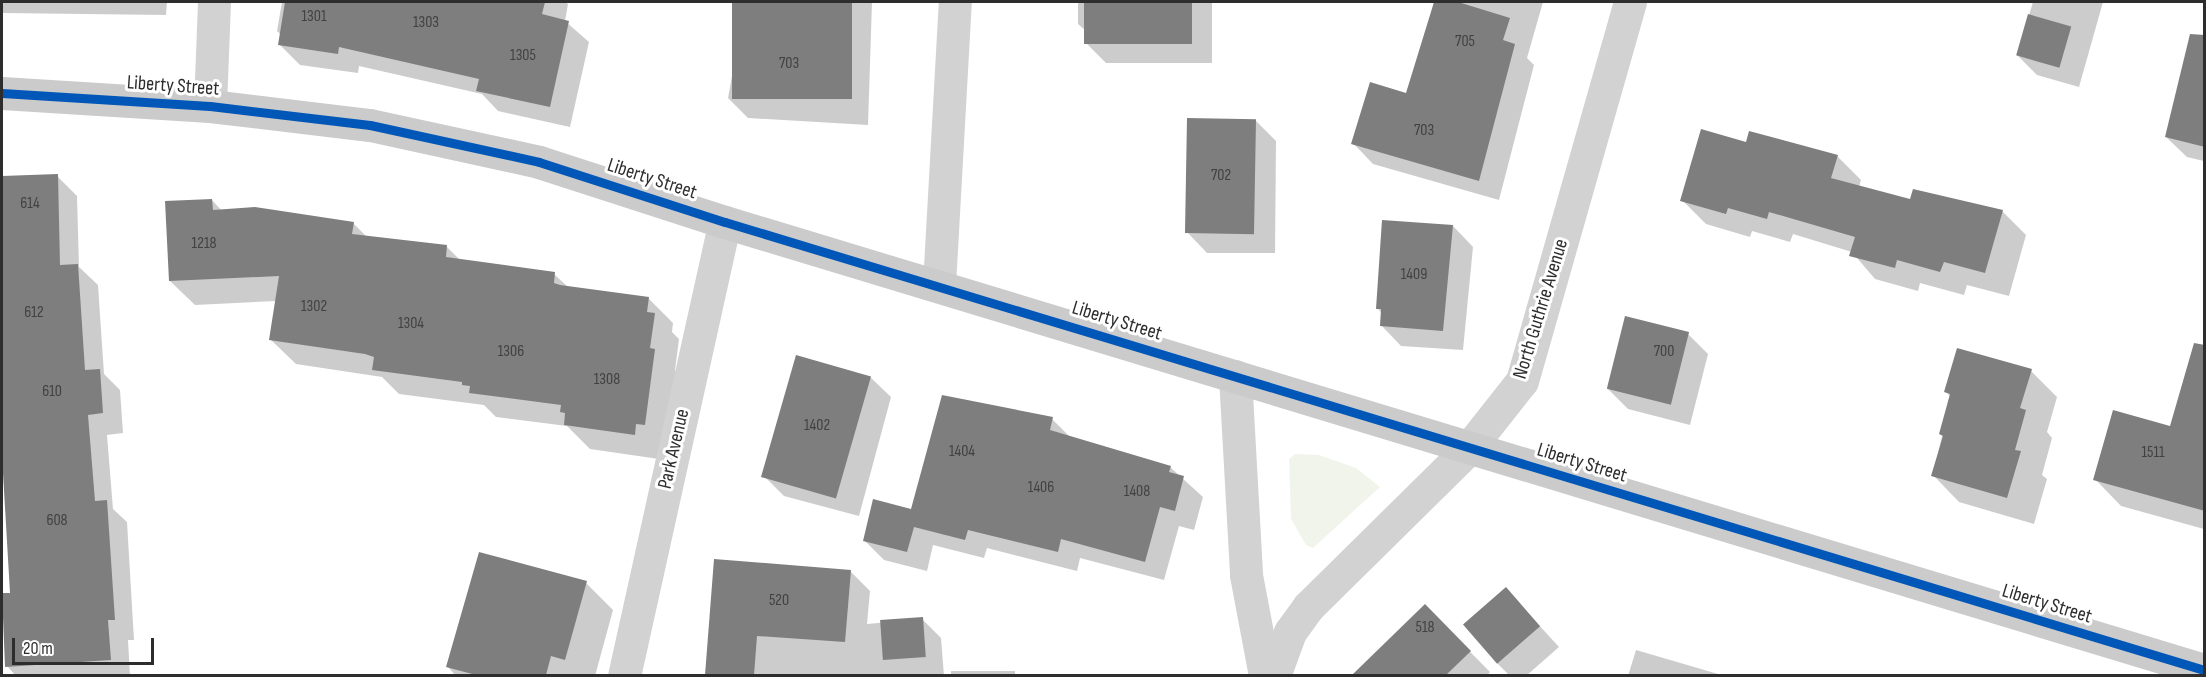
<!DOCTYPE html>
<style>
body{margin:0}
#map{position:relative;width:2206px;height:677px;overflow:hidden;background:#fff;font-family:"Sofia Sans Condensed",sans-serif}
div>[style]{position:absolute}
[style*='--x']{left:calc(var(--x)*1px);top:calc(var(--y)*1px);width:calc(var(--w)*1px);rotate:calc(var(--a)*1deg)}
.green>*{inset:0;background:#f1f4eb}
.shadow>*{inset:0;background:#0003;transform-origin:0 0}
.building>*{inset:0;background:#7e7e7e;transform-origin:0 0}
.street>*{height:33px;margin:-16.5px;padding:0 16.5px;transform-origin:16.5px;border-radius:16.5px;background:#d2d2d2}
.secondary>*{height:33px;margin:-16.5px;padding:0 16.5px;transform-origin:16.5px;border-radius:16.5px;background:#cbcbcb}
.cycleway>*{height:9px;margin:-4.5px;padding:0 4.5px;transform-origin:4.5px;border-radius:4.5px;background:#0057b8}
span{translate:-50% -50%;white-space:nowrap;text-align:center;line-height:1.15;-webkit-text-stroke:6px #fff;paint-order:stroke}
.number-label{font-size:16px;color:#414141}
.number-label span{-webkit-text-stroke-width:0}
.street-label{font-size:20px;color:#2d2d2d}
.frame{position:absolute;inset:0;border:3px solid #2d2d2d;pointer-events:none}
.scale{position:absolute;left:12px;top:638px;width:142px;height:27px;box-sizing:border-box;border:3px solid #2d2d2d;border-top:0;padding-left:8px;font-size:18px;line-height:21px;white-space:nowrap;color:#2d2d2d;-webkit-text-stroke:4px #fff;paint-order:stroke}
</style>
<div id="map">
<div class="green">
<div style="clip-path:polygon(1295px 454px,1319px 455px,1356px 468px,1380px 487px,1313px 548px,1306px 545px,1291px 519px,1289px 459px)"></div>
</div>
<div class="shadow">
<div style="clip-path:polygon(2px 2px,167px 2px,166px 15px,2px 13px)"></div>
<div style="clip-path:polygon(282px 2px,565px 2px,568px 4px,565px 21px,589px 42px,570px 127px,498px 111px,482px 94px,359px 66px,358px 73px,300px 65px,280px 45px,281px 35px,277px 31px)"></div>
<div style="clip-path:polygon(742px 2px,872px 2px,868px 125px,748px 118px,728px 98px,741px 26px)"></div>
<div style="clip-path:polygon(1078px 2px,1212px 2px,1212px 63px,1106px 63px,1086px 43px,1086px 31px,1078px 24px)"></div>
<div style="clip-path:polygon(1435px 2px,1543px 2px,1527px 58px,1534px 65px,1499px 200px,1373px 164px,1353px 143px,1407px 94px)"></div>
<div style="clip-path:polygon(2033px 2px,2103px 2px,2079px 87px,2037px 75px,2017px 55px)"></div>
<div style="clip-path:polygon(2204px 107px,2204px 161px,2187px 157px,2166px 137px)"></div>
<div style="clip-path:polygon(1256px 121px,1276px 141px,1275px 253px,1207px 253px,1187px 232px)"></div>
<div style="clip-path:polygon(1747px 144px,1837px 156px,1861px 180px,1859px 187px,1911px 201px,2002px 211px,2026px 235px,2009px 296px,1967px 285px,1964px 295px,1920px 283px,1918px 291px,1875px 279px,1852px 252px,1793px 234px,1790px 242px,1752px 231px,1750px 237px,1706px 224px,1682px 200px)"></div>
<div style="clip-path:polygon(57px 176px,77px 196px,79px 267px,98px 285px,104px 374px,120px 390px,123px 433px,107px 435px,113px 509px,127px 522px,134px 640px,128px 640px,130px 676px,16px 676px,7px 666px,12px 594px,2px 455px,2px 177px)"></div>
<div style="clip-path:polygon(212px 200px,222px 211px,353px 223px,367px 237px,447px 247px,460px 260px,554px 274px,569px 288px,648px 298px,673px 323px,672px 332px,679px 339px,675px 370px,679px 375px,659px 459px,590px 449px,567px 426px,496px 417px,484px 405px,399px 394px,382px 377px,296px 364px,271px 340px,276px 301px,195px 305px,170px 281px)"></div>
<div style="clip-path:polygon(1453px 226px,1473px 247px,1463px 350px,1401px 346px,1381px 325px,1382px 313px,1377px 308px)"></div>
<div style="clip-path:polygon(1688px 334px,1708px 354px,1690px 425px,1628px 409px,1608px 389px)"></div>
<div style="clip-path:polygon(2031px 371px,2057px 397px,2047px 432px,2052px 438px,2042px 475px,2047px 479px,2034px 524px,1959px 502px,1933px 475px,1951px 397px,1946px 392px)"></div>
<div style="clip-path:polygon(870px 377px,891px 397px,859px 516px,784px 496px,764px 476px)"></div>
<div style="clip-path:polygon(2204px 389px,2204px 529px,2121px 506px,2095px 479px,2171px 428px)"></div>
<div style="clip-path:polygon(1052px 419px,1071px 438px,1170px 467px,1203px 497px,1194px 530px,1179px 526px,1164px 580px,1080px 558px,1077px 571px,987px 548px,984px 558px,933px 545px,927px 571px,884px 560px,865px 541px)"></div>
<div style="clip-path:polygon(715px 560px,850px 571px,870px 591px,867px 624px,922px 619px,941px 638px,944px 676px,707px 676px)"></div>
<div style="clip-path:polygon(586px 583px,613px 610px,595px 676px,456px 676px,448px 667px)"></div>
<div style="clip-path:polygon(1506px 589px,1559px 647px,1526px 676px,1510px 676px,1497px 663px)"></div>
<div style="clip-path:polygon(1425px 606px,1490px 672px,1487px 676px,1354px 676px)"></div>
<div style="clip-path:polygon(1636px 650px,1725px 676px,1628px 676px)"></div>
<div style="left:951px;top:671px;width:64px;height:5px"></div>
</div>
<div class="building">
<div style="clip-path:polygon(285px 2px,545px 2px,542px 14px,569px 21px,550px 107px,476px 91px,479px 79px,339px 47px,338px 54px,278px 45px)"></div>
<div style="left:732px;top:2px;width:120px;height:97px"></div>
<div style="left:1084px;top:2px;width:108px;height:42px"></div>
<div style="clip-path:polygon(1434px 2px,1458px 2px,1510px 18px,1503px 40px,1515px 44px,1479px 181px,1351px 144px,1370px 82px,1406px 93px)"></div>
<div style="left:2028px;top:14px;width:45px;height:43px;rotate:16deg"></div>
<div style="clip-path:polygon(2190px 34px,2205px 35px,2205px 147px,2165px 137px)"></div>
<div style="left:1187px;top:118px;width:69px;height:115px;rotate:1deg"></div>
<div style="clip-path:polygon(1701px 129px,1746px 142px,1749px 131px,1838px 155px,1831px 178px,1910px 199px,1913px 189px,2003px 210px,1985px 273px,1944px 262px,1940px 272px,1897px 260px,1895px 268px,1849px 256px,1855px 237px,1769px 212px,1767px 219px,1728px 208px,1726px 214px,1680px 201px)"></div>
<div style="clip-path:polygon(58px 174px,60px 265px,78px 264px,85px 370px,100px 369px,103px 413px,88px 415px,95px 501px,107px 500px,115px 620px,108px 620px,111px 660px,5px 667px,2px 593px,10px 593px,2px 456px,2px 176px)"></div>
<div style="clip-path:polygon(212px 199px,213px 210px,255px 207px,354px 222px,352px 234px,447px 245px,446px 257px,555px 272px,554px 283px,560px 285px,649px 297px,647px 312px,655px 313px,650px 348px,655px 349px,645px 425px,636px 424px,635px 435px,564px 425px,565px 413px,560px 412px,561px 405px,469px 393px,470px 386px,462px 385px,462px 382px,372px 370px,374px 357px,365px 354px,269px 340px,279px 276px,169px 281px,165px 201px)"></div>
<div style="clip-path:polygon(1382px 220px,1453px 225px,1443px 331px,1380px 326px,1381px 309px,1376px 309px)"></div>
<div style="left:1625px;top:316px;width:66px;height:75px;rotate:14deg"></div>
<div style="clip-path:polygon(2194px 343px,2205px 345px,2205px 511px,2093px 480px,2113px 410px,2170px 426px)"></div>
<div style="clip-path:polygon(1957px 348px,2032px 369px,2020px 408px,2026px 410px,2015px 450px,2021px 451px,2007px 498px,1931px 476px,1943px 436px,1939px 434px,1950px 394px,1944px 392px)"></div>
<div style="left:796px;top:355px;width:78px;height:127px;rotate:16deg"></div>
<div style="clip-path:polygon(942px 395px,1053px 417px,1050px 430px,1171px 466px,1169px 472px,1184px 476px,1175px 511px,1160px 507px,1145px 562px,1061px 539px,1058px 552px,968px 530px,965px 540px,914px 527px,907px 552px,863px 541px,873px 499px,911px 509px)"></div>
<div style="clip-path:polygon(479px 552px,587px 581px,565px 660px,551px 656px,546px 675px,476px 675px,446px 667px)"></div>
<div style="clip-path:polygon(714px 559px,851px 570px,845px 642px,757px 636px,754px 675px,705px 675px)"></div>
<div style="left:1506px;top:587px;width:52px;height:57px;rotate:49deg"></div>
<div style="clip-path:polygon(1425px 604px,1471px 651px,1446px 675px,1352px 675px)"></div>
<div style="left:923px;top:617px;width:40px;height:43px;rotate:86deg"></div>
</div>
<div class="street">
<div style="--x:210;--y:106;--w:104;--a:-87.8"></div>
<div style="--x:939;--y:285;--w:283;--a:-86.8"></div>
<div style="--x:1235;--y:376;--w:199;--a:86.8"></div>
<div style="--x:1246;--y:575;--w:103;--a:79.3"></div>
<div style="--x:624;--y:676;--w:465;--a:-77.5"></div>
<div style="--x:1274;--y:676;--w:47;--a:-70"></div>
<div style="--x:1290;--y:632;--w:31;--a:-54"></div>
<div style="--x:1308;--y:607;--w:226;--a:-44.6"></div>
<div style="--x:1469;--y:448;--w:85;--a:-51.7"></div>
<div style="--x:1522;--y:381;--w:394;--a:-74.1"></div>
</div>
<div class="secondary">
<div style="--x:2;--y:93;--w:208;--a:3.6"></div>
<div style="--x:210;--y:106;--w:161;--a:6.8"></div>
<div style="--x:370;--y:125;--w:173;--a:12.3"></div>
<div style="--x:539;--y:162;--w:195;--a:17.9"></div>
<div style="--x:725;--y:222;--w:1545;--a:16.85"></div>
</div>
<div class="cycleway">
<div style="--x:2;--y:93;--w:208;--a:3.6"></div>
<div style="--x:210;--y:106;--w:161;--a:6.8"></div>
<div style="--x:370;--y:125;--w:173;--a:12.3"></div>
<div style="--x:539;--y:162;--w:195;--a:17.9"></div>
<div style="--x:725;--y:222;--w:1545;--a:16.85"></div>
</div>
<div class="number-label">
<span style="left:314px;top:17px">1301</span>
<span style="left:426px;top:23px">1303</span>
<span style="left:1465px;top:42px">705</span>
<span style="left:523px;top:56px">1305</span>
<span style="left:789px;top:64px">703</span>
<span style="left:1424px;top:131px">703</span>
<span style="left:1221px;top:176px">702</span>
<span style="left:30px;top:204px">614</span>
<span style="left:204px;top:244px">1218</span>
<span style="left:1414px;top:275px">1409</span>
<span style="left:314px;top:307px">1302</span>
<span style="left:34px;top:313px">612</span>
<span style="left:411px;top:324px">1304</span>
<span style="left:511px;top:352px">1306</span>
<span style="left:1664px;top:352px">700</span>
<span style="left:607px;top:380px">1308</span>
<span style="left:52px;top:392px">610</span>
<span style="left:817px;top:426px">1402</span>
<span style="left:962px;top:452px">1404</span>
<span style="left:2153px;top:453px">1511</span>
<span style="left:1041px;top:488px">1406</span>
<span style="left:1137px;top:492px">1408</span>
<span style="left:57px;top:521px">608</span>
<span style="left:779px;top:601px">520</span>
<span style="left:1425px;top:628px">518</span>
</div>
<div class="street-label">
<span style="left:173px;top:86px;rotate:4deg">Liberty Street</span>
<span style="left:652px;top:179px;rotate:18deg">Liberty Street</span>
<span style="left:1541px;top:309px;rotate:-73deg">North Guthrie Avenue</span>
<span style="left:1117px;top:321px;rotate:17deg">Liberty Street</span>
<span style="left:674px;top:449px;rotate:-77deg">Park Avenue</span>
<span style="left:1582px;top:463px;rotate:17deg">Liberty Street</span>
<span style="left:2047px;top:604px;rotate:17deg">Liberty Street</span>
</div>
<div class="frame"></div>
<div class="scale">20 m</div>
</div>
